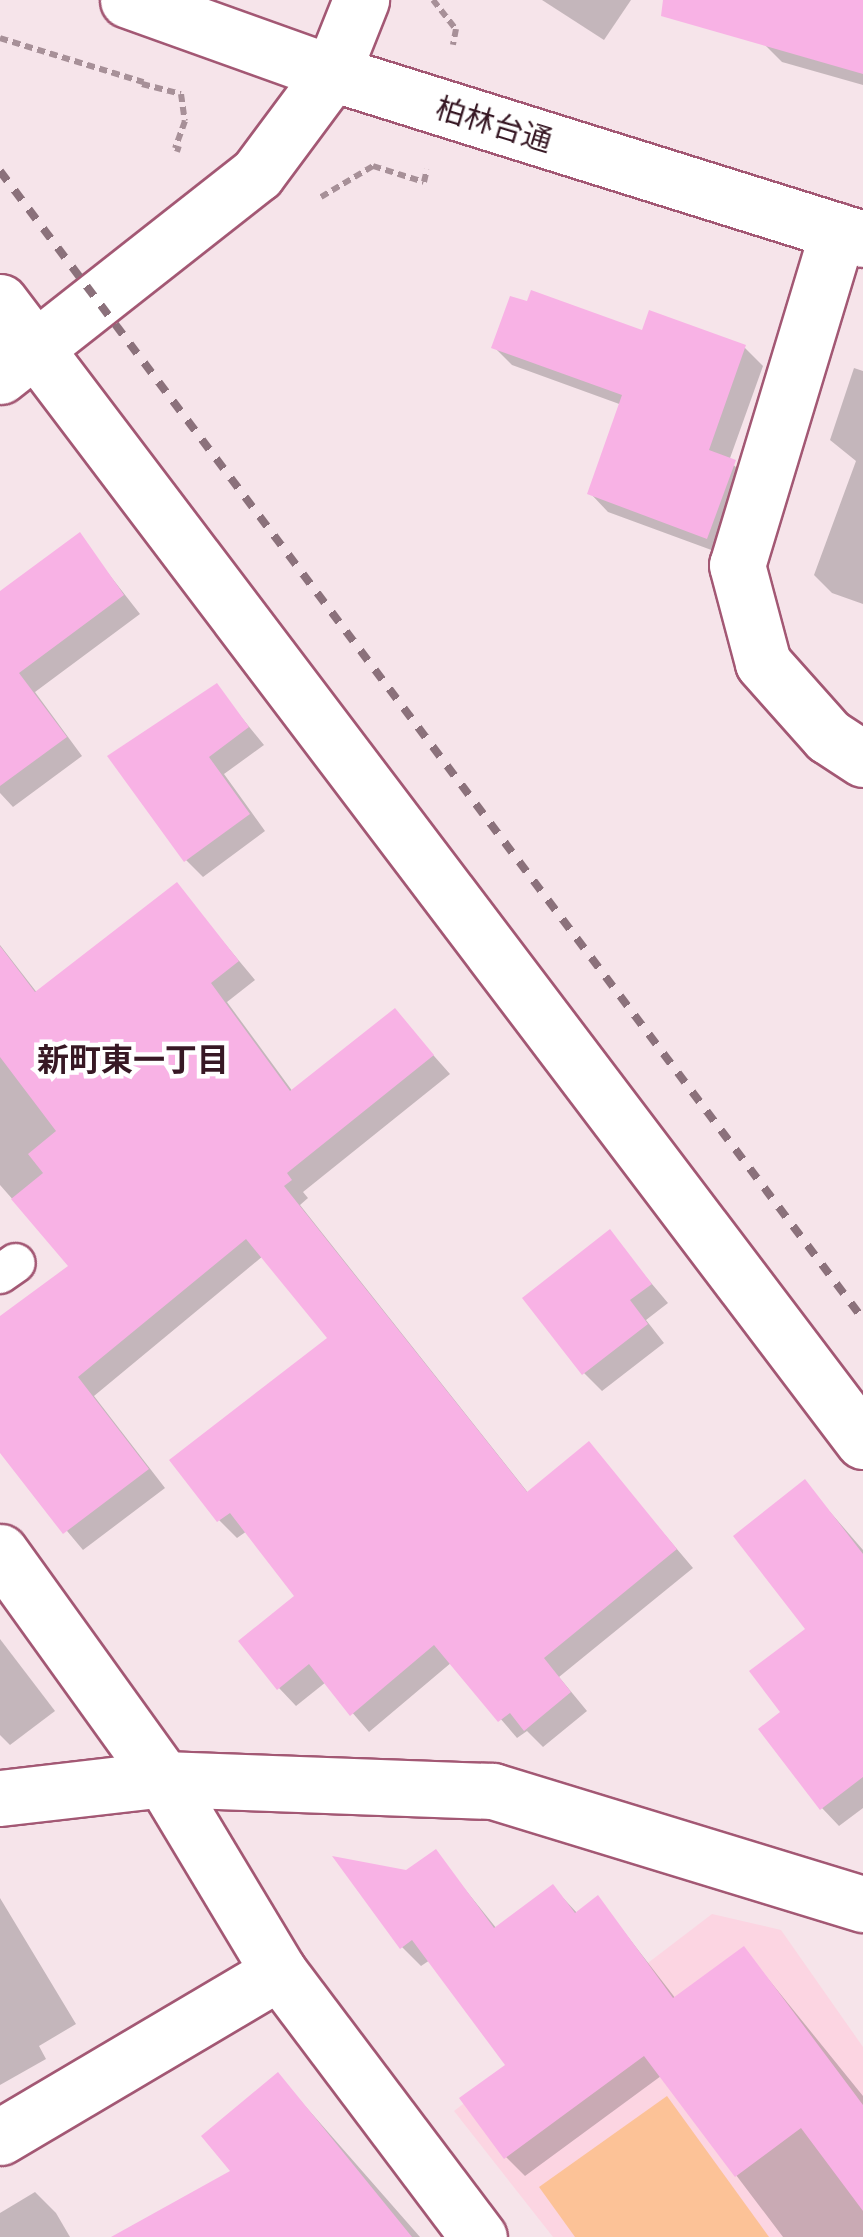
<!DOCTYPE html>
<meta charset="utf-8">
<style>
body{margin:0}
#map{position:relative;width:863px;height:2237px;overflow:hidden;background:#f6e4ea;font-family:"Titillium Web","Noto Sans JP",sans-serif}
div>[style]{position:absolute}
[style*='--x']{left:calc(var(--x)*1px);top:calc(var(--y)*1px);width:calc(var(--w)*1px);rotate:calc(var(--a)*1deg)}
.built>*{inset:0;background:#fcd5e2}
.green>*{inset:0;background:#fcc297}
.shadow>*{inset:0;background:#0003}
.building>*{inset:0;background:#f8b2e5}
.path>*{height:6px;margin-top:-3px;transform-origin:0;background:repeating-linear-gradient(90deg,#a79098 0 8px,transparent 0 13px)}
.roads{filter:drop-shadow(2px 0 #a35874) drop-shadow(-2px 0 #a35874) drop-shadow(0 2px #a35874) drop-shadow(0 -2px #a35874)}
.lane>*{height:38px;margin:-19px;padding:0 19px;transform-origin:19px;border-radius:19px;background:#fff}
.street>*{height:55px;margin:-27.5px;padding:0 27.5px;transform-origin:27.5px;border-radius:27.5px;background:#fff}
.secondary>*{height:55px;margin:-27.5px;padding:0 27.5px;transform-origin:27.5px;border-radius:27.5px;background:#fff}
.rail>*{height:8px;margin-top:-4px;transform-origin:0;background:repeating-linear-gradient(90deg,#8b717b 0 12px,transparent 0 24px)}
span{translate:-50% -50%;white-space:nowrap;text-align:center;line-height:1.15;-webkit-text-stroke:9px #fff;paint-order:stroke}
.street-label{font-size:30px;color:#371824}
.neighbourhood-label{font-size:32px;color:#371824;font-weight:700}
</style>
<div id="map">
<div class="built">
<div style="clip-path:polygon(712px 1914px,781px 1930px,863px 2047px,863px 2237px,553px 2237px,454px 2111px)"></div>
</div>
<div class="green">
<div style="clip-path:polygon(667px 2096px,769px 2237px,575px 2237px,539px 2187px)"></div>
</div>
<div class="shadow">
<div style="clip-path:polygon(542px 0,631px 0,604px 40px)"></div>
<div style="clip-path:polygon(776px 0,863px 0,863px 85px,782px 62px,764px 44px)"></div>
<div style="clip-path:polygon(643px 333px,745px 348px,763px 366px,729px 461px,753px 482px,725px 555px,608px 512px,590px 493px,622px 405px,512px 365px,494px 347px)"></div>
<div style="clip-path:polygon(854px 368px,863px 371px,863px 604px,832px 593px,814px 575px,856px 461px,830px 440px)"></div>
<div style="clip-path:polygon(79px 536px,140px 614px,35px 692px,82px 756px,13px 807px,0 793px,0 594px)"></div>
<div style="clip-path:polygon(216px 686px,264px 745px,224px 774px,265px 831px,203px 877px,186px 860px)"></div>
<div style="clip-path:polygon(176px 885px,255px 980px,227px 1002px,293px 1092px,395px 1012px,450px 1074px,303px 1192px,308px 1198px,300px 1205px,529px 1494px,589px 1445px,693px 1568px,559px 1677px,587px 1711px,543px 1747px,527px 1731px,517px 1738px,452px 1662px,369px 1732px,326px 1682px,296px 1706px,279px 1688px,297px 1596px,247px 1531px,237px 1538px,219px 1520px,330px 1338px,263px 1256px,94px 1396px,165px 1488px,83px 1550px,0 1451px,0 1319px,72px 1267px,0 1185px,0 945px,38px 994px)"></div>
<div style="clip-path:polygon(609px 1233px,668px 1303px,646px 1320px,664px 1343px,602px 1391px,584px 1373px)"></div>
<div style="clip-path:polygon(805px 1483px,863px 1550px,863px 1808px,839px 1826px,822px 1808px,784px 1713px,808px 1629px)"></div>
<div style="clip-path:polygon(0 1639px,55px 1711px,10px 1745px,0 1735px)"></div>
<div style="clip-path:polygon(435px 1852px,497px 1929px,553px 1887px,578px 1914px,598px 1898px,676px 1999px,744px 1949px,863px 2096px,863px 2237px,783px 2237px,661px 2076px,525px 2176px,506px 2157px,508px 2065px,430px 1960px,421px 1966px,402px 1947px,407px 1873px)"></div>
<div style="clip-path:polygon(0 1898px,76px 2024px,39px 2046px,46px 2059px,0 2085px)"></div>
<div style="clip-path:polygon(278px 2075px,420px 2237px,116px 2237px,234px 2172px)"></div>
<div style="clip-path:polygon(35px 2192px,56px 2213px,70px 2237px,0 2237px,0 2213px)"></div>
</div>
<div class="building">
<div style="clip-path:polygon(663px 0,863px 0,863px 74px,661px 16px)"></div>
<div style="clip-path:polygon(531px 290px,642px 330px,649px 310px,746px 345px,709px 450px,736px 460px,707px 539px,587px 494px,622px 395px,491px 348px,510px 296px,527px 301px)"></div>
<div style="clip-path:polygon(80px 532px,124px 595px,19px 673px,67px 737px,0 786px,0 591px)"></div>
<div style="clip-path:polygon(217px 683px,249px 727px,209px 757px,250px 814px,184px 862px,107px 756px)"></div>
<div style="clip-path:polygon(177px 882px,239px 961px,211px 983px,290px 1091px,395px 1008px,434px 1055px,287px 1173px,292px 1180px,284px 1186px,527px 1492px,589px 1441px,677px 1549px,544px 1658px,571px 1692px,524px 1731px,510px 1713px,498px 1722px,434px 1645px,350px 1716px,309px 1664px,277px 1690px,238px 1641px,294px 1596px,230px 1513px,217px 1522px,169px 1460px,327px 1338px,246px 1239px,78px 1377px,149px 1469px,63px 1534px,0 1453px,0 1316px,68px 1266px,11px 1199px,43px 1173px,28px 1154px,56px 1131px,0 1057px,0 946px,35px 992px)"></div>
<div style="clip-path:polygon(610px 1229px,652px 1284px,630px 1300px,648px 1324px,582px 1375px,522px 1298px)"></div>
<div style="clip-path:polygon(805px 1479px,863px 1554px,863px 1777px,820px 1810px,758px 1729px,780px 1712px,749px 1671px,805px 1629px,733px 1536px)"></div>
<div style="clip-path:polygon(436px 1849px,494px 1928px,553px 1884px,575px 1913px,598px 1895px,673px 1998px,744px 1946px,863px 2105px,863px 2211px,801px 2128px,735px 2177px,644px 2056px,504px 2159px,459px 2098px,505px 2065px,412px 1940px,400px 1949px,332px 1856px,406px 1870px)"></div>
<div style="clip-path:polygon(278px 2072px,412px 2237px,111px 2237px,230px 2171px,201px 2136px)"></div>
</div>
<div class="path">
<div style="--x:433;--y:0;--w:37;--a:52"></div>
<div style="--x:456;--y:29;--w:16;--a:101"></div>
<div style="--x:0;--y:38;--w:150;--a:17.1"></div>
<div style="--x:142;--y:84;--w:40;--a:14.4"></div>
<div style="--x:181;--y:94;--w:27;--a:82"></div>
<div style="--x:185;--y:121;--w:29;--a:110"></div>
<div style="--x:175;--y:148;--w:6;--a:18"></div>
<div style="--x:321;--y:197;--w:61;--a:-30.8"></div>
<div style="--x:373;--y:166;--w:53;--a:17.4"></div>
<div style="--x:424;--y:182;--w:13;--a:-77"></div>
</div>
<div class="roads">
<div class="lane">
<div style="--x:0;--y:1274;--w:19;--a:-35"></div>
</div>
<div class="street">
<div style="--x:838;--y:231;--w:349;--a:106.8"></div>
<div style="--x:737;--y:565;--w:101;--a:75.1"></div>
<div style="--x:763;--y:663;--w:98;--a:48.3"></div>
<div style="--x:828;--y:736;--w:42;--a:33.3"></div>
<div style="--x:0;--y:302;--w:1429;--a:52.85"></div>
<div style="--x:0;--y:1552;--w:279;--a:54.3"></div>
<div style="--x:163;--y:1779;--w:225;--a:59"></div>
<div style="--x:279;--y:1972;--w:332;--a:53"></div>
<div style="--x:0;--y:1798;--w:164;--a:-6.6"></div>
<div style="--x:163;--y:1779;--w:330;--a:2.1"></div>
<div style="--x:493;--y:1791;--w:387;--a:17"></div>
<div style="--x:0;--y:2137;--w:324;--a:-30.6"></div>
</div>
<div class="secondary">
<div style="--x:128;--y:0;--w:217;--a:19.7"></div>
<div style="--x:332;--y:73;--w:556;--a:17.36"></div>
<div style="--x:0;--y:376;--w:327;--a:-38.2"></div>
<div style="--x:257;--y:174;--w:126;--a:-53.4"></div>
<div style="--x:332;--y:73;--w:79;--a:-68.3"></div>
</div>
</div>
<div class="rail">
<div style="--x:0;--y:171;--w:1436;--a:53.07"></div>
</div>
<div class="street-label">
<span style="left:494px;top:124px;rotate:17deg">柏林台通</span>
</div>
<div class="neighbourhood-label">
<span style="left:133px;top:1059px">新町東一丁目</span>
</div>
</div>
